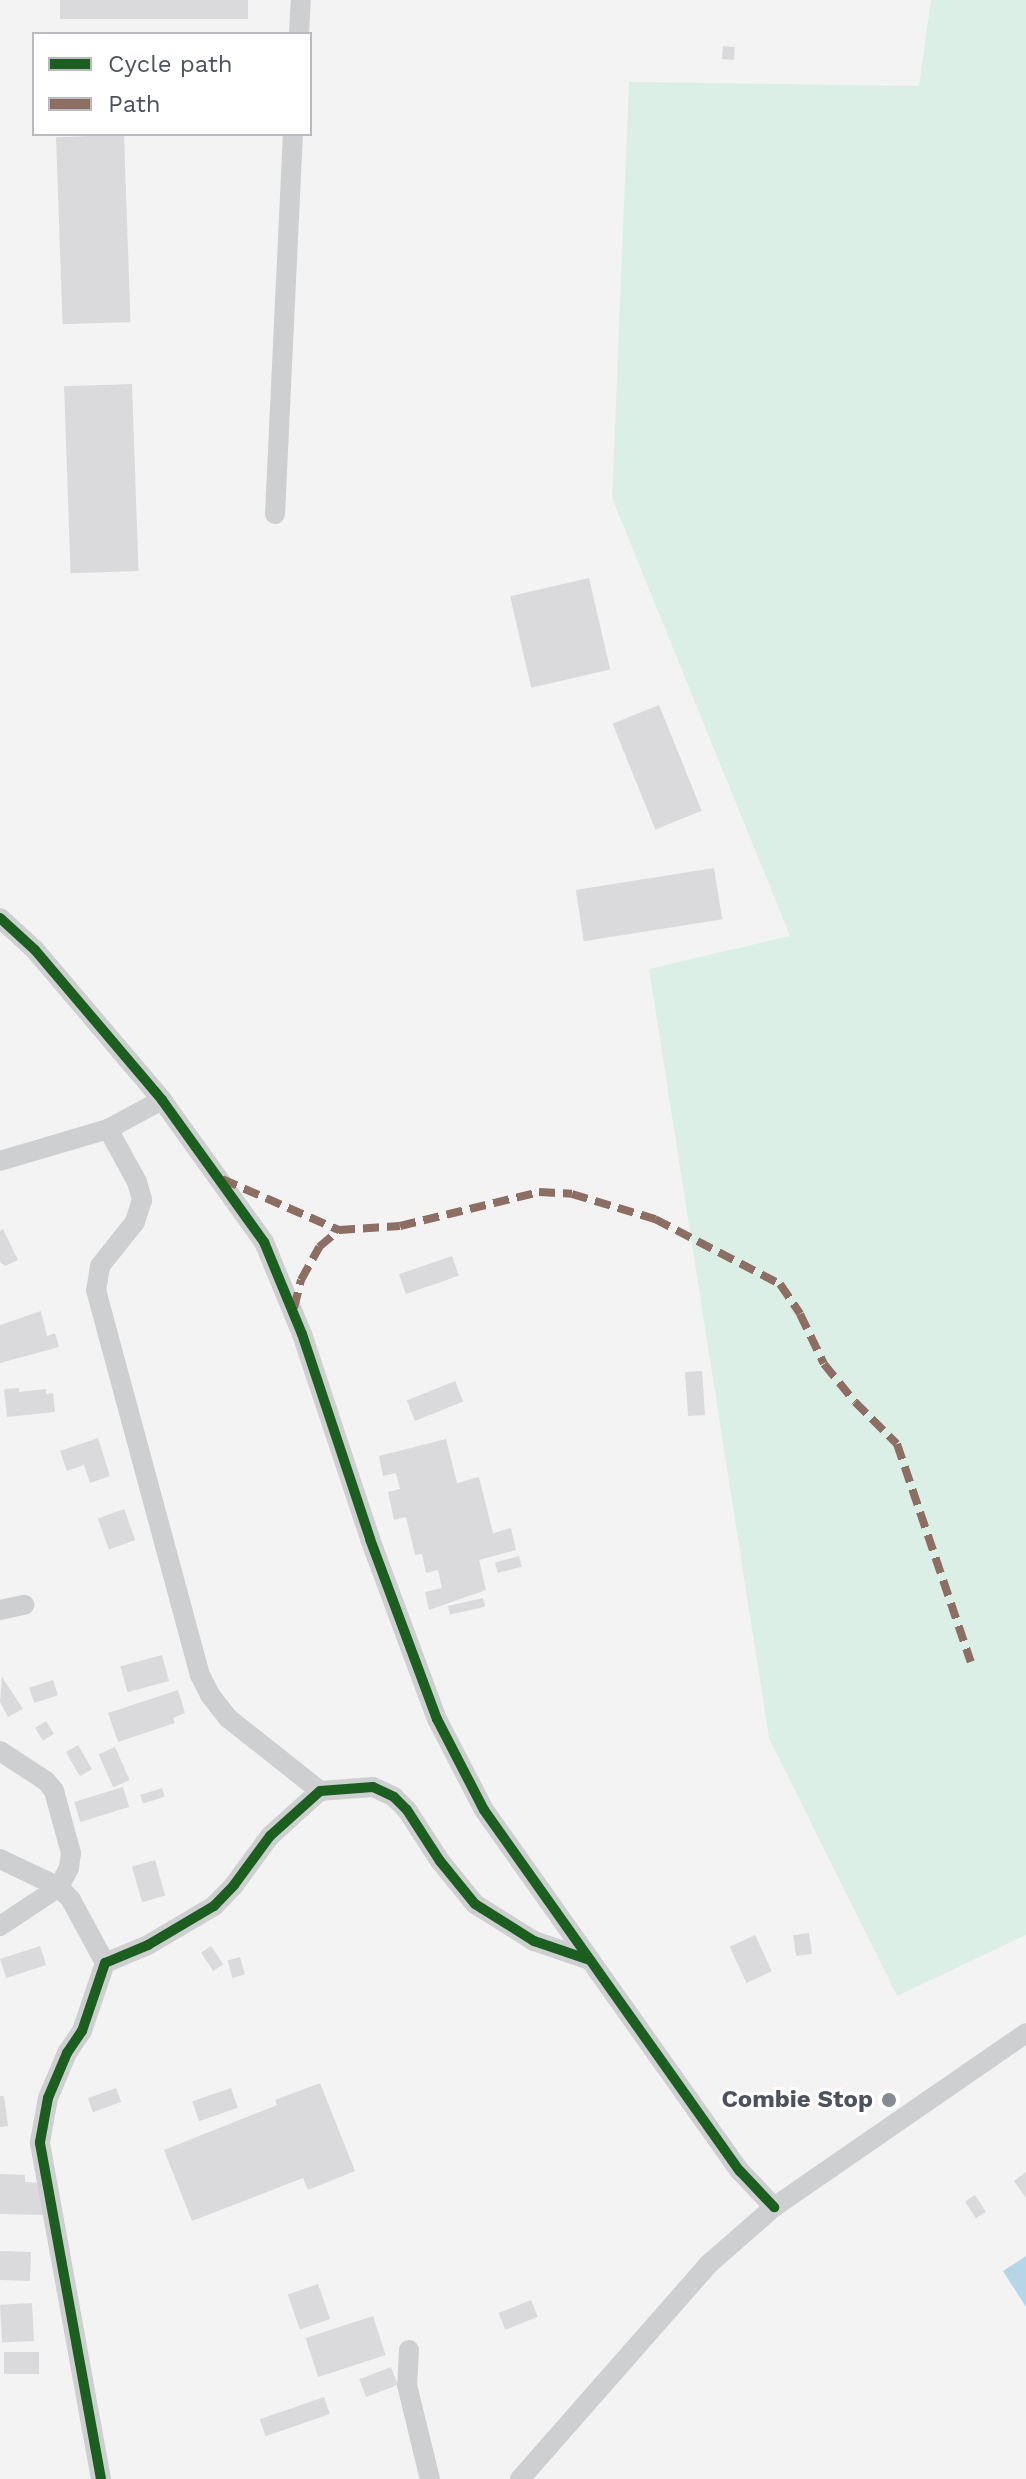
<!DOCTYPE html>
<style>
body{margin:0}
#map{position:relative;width:1026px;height:2479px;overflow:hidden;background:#f4f3f3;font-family:"Work Sans",sans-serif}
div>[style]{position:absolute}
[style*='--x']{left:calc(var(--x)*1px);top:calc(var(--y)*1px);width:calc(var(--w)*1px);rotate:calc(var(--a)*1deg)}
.green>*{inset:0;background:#dcefe6}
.water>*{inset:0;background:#b6d6e7}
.building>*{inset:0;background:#dadadc;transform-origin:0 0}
.minor>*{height:20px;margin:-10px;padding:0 10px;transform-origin:10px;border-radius:10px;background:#cecfd1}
.quiet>*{height:8px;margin-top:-4px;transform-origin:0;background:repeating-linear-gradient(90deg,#8d6e63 0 16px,transparent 0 24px)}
.cycleway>*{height:10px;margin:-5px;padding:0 5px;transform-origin:5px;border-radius:5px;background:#1b5e20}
.dots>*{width:22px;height:22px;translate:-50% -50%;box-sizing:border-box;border:4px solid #fff;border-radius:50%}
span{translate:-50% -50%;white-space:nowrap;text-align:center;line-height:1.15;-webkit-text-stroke:6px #fff;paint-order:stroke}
.poi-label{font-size:24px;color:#4d535e;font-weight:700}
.right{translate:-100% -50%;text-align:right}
.legend{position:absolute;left:32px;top:32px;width:280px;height:104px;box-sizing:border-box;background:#fff;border:2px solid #b8babf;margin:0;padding:10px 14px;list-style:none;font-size:24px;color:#4d535e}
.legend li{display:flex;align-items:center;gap:16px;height:40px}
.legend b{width:40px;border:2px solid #b8babf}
</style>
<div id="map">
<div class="green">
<div style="clip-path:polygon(931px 0,1026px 0,1026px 1935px,897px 1996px,769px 1738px,649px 969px,790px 936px,612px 498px,629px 82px,919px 86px)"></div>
</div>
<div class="water">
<div style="clip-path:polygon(1026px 2256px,1026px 2307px,1003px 2271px)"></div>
</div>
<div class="building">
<div style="left:60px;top:0;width:188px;height:19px"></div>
<div style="left:723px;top:46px;width:12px;height:13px;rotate:5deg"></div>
<div style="left:124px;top:135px;width:187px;height:68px;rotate:88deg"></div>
<div style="left:132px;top:384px;width:187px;height:68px;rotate:88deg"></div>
<div style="left:589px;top:578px;width:94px;height:81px;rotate:77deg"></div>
<div style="left:659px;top:705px;width:114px;height:50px;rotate:68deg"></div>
<div style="left:714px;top:868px;width:52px;height:140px;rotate:81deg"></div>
<div style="clip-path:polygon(3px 1229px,18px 1260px,5px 1266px,0 1262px,0 1231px)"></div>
<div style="left:452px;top:1256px;width:21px;height:56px;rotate:71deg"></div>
<div style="clip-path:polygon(41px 1311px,47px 1336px,55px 1333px,59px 1347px,0 1363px,0 1325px)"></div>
<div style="left:702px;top:1371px;width:44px;height:17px;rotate:86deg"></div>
<div style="left:455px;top:1381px;width:22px;height:52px;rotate:68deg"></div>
<div style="clip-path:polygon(19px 1388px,19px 1392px,46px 1389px,46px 1394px,53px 1393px,55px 1412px,7px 1417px,4px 1389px)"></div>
<div style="clip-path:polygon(98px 1438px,110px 1476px,90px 1483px,84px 1465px,67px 1471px,60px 1451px)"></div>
<div style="clip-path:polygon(446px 1439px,457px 1483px,479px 1477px,493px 1533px,511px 1528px,516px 1550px,479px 1560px,486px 1590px,429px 1610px,425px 1592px,442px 1588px,438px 1570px,426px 1573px,422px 1554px,415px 1555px,406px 1517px,394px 1520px,388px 1492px,400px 1489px,396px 1473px,383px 1476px,379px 1456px)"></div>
<div style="left:124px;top:1509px;width:33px;height:28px;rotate:70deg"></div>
<div style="left:519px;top:1556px;width:11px;height:25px;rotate:75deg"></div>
<div style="left:483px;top:1598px;width:9px;height:36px;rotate:77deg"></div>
<div style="left:162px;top:1655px;width:27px;height:43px;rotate:75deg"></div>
<div style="clip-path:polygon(2px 1677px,23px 1709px,8px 1717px,0 1702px)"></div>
<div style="left:53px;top:1680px;width:16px;height:25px;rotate:72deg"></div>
<div style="clip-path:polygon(178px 1690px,185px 1713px,173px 1718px,175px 1723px,118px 1742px,108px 1713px)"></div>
<div style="left:46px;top:1721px;width:15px;height:13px;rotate:58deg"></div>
<div style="left:78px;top:1745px;width:28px;height:14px;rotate:60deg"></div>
<div style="left:115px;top:1747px;width:36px;height:18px;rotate:66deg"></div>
<div style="left:123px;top:1787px;width:21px;height:51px;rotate:73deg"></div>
<div style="left:162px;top:1788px;width:9px;height:23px;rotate:72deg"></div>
<div style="left:155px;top:1860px;width:37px;height:24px;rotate:74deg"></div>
<div style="left:809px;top:1933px;width:21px;height:16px;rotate:82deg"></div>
<div style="left:755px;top:1935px;width:40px;height:28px;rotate:65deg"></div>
<div style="left:40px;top:1946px;width:20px;height:42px;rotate:72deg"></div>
<div style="left:211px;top:1946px;width:22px;height:12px;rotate:56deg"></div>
<div style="left:240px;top:1957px;width:18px;height:13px;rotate:74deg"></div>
<div style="clip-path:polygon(320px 2083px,355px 2171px,308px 2190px,303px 2178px,192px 2221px,164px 2150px,277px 2105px,275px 2100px)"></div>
<div style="left:116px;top:2088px;width:15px;height:30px;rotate:70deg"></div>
<div style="left:231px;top:2088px;width:21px;height:41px;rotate:71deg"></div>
<div style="clip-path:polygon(0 2096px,4px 2096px,8px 2126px,0 2127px)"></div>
<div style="clip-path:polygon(1026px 2172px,1026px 2198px,1014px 2181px)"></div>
<div style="clip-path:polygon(0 2174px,25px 2175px,25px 2182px,44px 2183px,43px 2215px,0 2214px)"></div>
<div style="left:975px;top:2195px;width:20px;height:12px;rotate:57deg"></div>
<div style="left:0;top:2251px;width:31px;height:29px;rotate:2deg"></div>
<div style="left:318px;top:2284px;width:37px;height:32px;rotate:71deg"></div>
<div style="left:531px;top:2300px;width:18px;height:35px;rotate:68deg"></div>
<div style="left:32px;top:2303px;width:38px;height:32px;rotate:87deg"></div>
<div style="left:373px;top:2316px;width:41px;height:71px;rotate:72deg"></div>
<div style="left:4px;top:2352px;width:35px;height:22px"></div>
<div style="left:391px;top:2367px;width:19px;height:34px;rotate:69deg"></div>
<div style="left:324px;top:2397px;width:18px;height:68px;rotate:71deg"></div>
</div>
<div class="minor">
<div style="--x:299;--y:34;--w:34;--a:-87"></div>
<div style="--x:275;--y:514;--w:380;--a:-87.3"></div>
<div style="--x:0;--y:918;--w:47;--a:42.4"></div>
<div style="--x:35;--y:950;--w:197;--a:49.7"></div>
<div style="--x:162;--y:1100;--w:175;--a:54.3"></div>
<div style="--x:264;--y:1242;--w:100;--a:67.6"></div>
<div style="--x:302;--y:1334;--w:216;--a:71.6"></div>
<div style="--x:370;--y:1539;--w:192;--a:69.6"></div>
<div style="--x:437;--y:1719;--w:102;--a:62.7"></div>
<div style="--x:484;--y:1810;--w:443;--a:54.7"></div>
<div style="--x:740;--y:2171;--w:50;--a:46.6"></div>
<div style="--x:108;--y:1129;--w:60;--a:61.3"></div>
<div style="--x:137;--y:1182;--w:19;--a:74"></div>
<div style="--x:142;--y:1200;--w:23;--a:108"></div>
<div style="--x:135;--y:1222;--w:56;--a:128.5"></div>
<div style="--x:100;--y:1266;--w:24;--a:99"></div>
<div style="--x:96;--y:1290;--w:399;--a:74.9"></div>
<div style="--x:200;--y:1675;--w:22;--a:63"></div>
<div style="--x:210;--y:1695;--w:29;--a:52"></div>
<div style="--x:228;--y:1718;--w:117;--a:38.4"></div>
<div style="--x:0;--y:1161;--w:113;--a:-16.5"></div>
<div style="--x:108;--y:1129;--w:61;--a:-28.2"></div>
<div style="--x:0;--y:1610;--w:25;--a:-12"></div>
<div style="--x:0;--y:1751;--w:55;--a:33.1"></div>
<div style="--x:46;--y:1781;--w:13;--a:51"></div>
<div style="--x:54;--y:1791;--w:64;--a:74.7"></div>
<div style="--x:71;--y:1853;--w:15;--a:98"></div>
<div style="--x:69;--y:1868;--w:21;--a:118"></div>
<div style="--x:59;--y:1887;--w:71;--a:146.5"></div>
<div style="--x:0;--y:1859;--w:65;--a:25.4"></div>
<div style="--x:59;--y:1887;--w:18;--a:47"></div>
<div style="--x:71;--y:1900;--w:72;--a:61.6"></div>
<div style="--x:409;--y:2350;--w:35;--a:93"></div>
<div style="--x:407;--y:2385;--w:97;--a:76.3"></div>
<div style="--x:101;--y:2479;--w:342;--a:-100.3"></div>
<div style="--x:40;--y:2142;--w:45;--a:-79.7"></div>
<div style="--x:48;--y:2098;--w:49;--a:-67.1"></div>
<div style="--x:67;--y:2053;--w:27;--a:-56"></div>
<div style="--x:82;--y:2031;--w:72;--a:-71.3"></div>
<div style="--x:105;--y:1963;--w:47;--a:-22.7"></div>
<div style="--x:148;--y:1945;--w:77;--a:-30.6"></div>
<div style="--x:214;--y:1906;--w:29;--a:-46"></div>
<div style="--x:234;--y:1885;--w:61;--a:-53.7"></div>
<div style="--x:270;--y:1836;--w:67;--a:-42"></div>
<div style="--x:320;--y:1791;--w:53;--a:-4.3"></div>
<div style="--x:373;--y:1787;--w:23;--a:25"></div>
<div style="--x:394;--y:1797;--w:18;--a:45"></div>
<div style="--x:407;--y:1810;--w:61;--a:57.1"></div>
<div style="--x:440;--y:1861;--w:55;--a:50.9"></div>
<div style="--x:475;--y:1904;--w:70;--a:32.1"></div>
<div style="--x:534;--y:1941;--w:59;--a:18.7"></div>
<div style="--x:520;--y:2479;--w:288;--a:-48.7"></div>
<div style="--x:710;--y:2263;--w:85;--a:-41.2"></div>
<div style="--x:774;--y:2207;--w:306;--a:-34.6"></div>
</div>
<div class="quiet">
<div style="--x:222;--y:1179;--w:128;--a:23.6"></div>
<div style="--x:294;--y:1308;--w:29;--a:-76"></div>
<div style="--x:301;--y:1280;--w:38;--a:-61"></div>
<div style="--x:319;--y:1247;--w:26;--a:-40"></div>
<div style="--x:339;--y:1230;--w:61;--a:-3.8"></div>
<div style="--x:400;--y:1226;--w:143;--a:-13.7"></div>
<div style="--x:539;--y:1192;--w:33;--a:3"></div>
<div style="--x:572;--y:1194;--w:87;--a:16.8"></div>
<div style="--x:655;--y:1219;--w:141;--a:27.5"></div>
<div style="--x:780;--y:1284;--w:36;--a:56"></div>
<div style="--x:800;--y:1314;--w:55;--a:64.4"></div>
<div style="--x:824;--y:1364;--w:49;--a:50.8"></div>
<div style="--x:855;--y:1402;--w:59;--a:45"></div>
<div style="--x:897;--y:1444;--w:230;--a:71.3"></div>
</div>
<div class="cycleway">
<div style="--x:0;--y:918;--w:47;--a:42.4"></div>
<div style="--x:35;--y:950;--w:197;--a:49.7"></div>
<div style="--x:162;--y:1100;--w:175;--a:54.3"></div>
<div style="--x:264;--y:1242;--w:100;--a:67.6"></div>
<div style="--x:302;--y:1334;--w:216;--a:71.6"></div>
<div style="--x:370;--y:1539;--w:192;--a:69.6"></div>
<div style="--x:437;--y:1719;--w:102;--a:62.7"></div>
<div style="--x:484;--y:1810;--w:443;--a:54.7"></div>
<div style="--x:740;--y:2171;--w:50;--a:46.6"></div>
<div style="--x:101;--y:2479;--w:342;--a:-100.3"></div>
<div style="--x:40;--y:2142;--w:45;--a:-79.7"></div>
<div style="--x:48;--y:2098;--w:49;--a:-67.1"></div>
<div style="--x:67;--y:2053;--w:27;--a:-56"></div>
<div style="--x:82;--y:2031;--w:72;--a:-71.3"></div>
<div style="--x:105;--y:1963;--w:47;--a:-22.7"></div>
<div style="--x:148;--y:1945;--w:77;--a:-30.6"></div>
<div style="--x:214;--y:1906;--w:29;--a:-46"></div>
<div style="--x:234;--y:1885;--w:61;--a:-53.7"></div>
<div style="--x:270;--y:1836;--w:67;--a:-42"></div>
<div style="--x:320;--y:1791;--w:53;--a:-4.3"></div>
<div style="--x:373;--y:1787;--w:23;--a:25"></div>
<div style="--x:394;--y:1797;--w:18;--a:45"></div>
<div style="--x:407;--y:1810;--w:61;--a:57.1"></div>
<div style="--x:440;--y:1861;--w:55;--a:50.9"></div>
<div style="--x:475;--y:1904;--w:70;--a:32.1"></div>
<div style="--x:534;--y:1941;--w:59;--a:18.7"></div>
</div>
<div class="dots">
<div style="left:889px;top:2100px;background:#878b92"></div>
</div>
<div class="poi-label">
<span class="right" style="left:873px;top:2100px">Combie Stop</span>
</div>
<ul class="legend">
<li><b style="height:10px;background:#1b5e20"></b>Cycle path</li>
<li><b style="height:10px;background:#8d6e63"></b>Path</li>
</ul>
</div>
